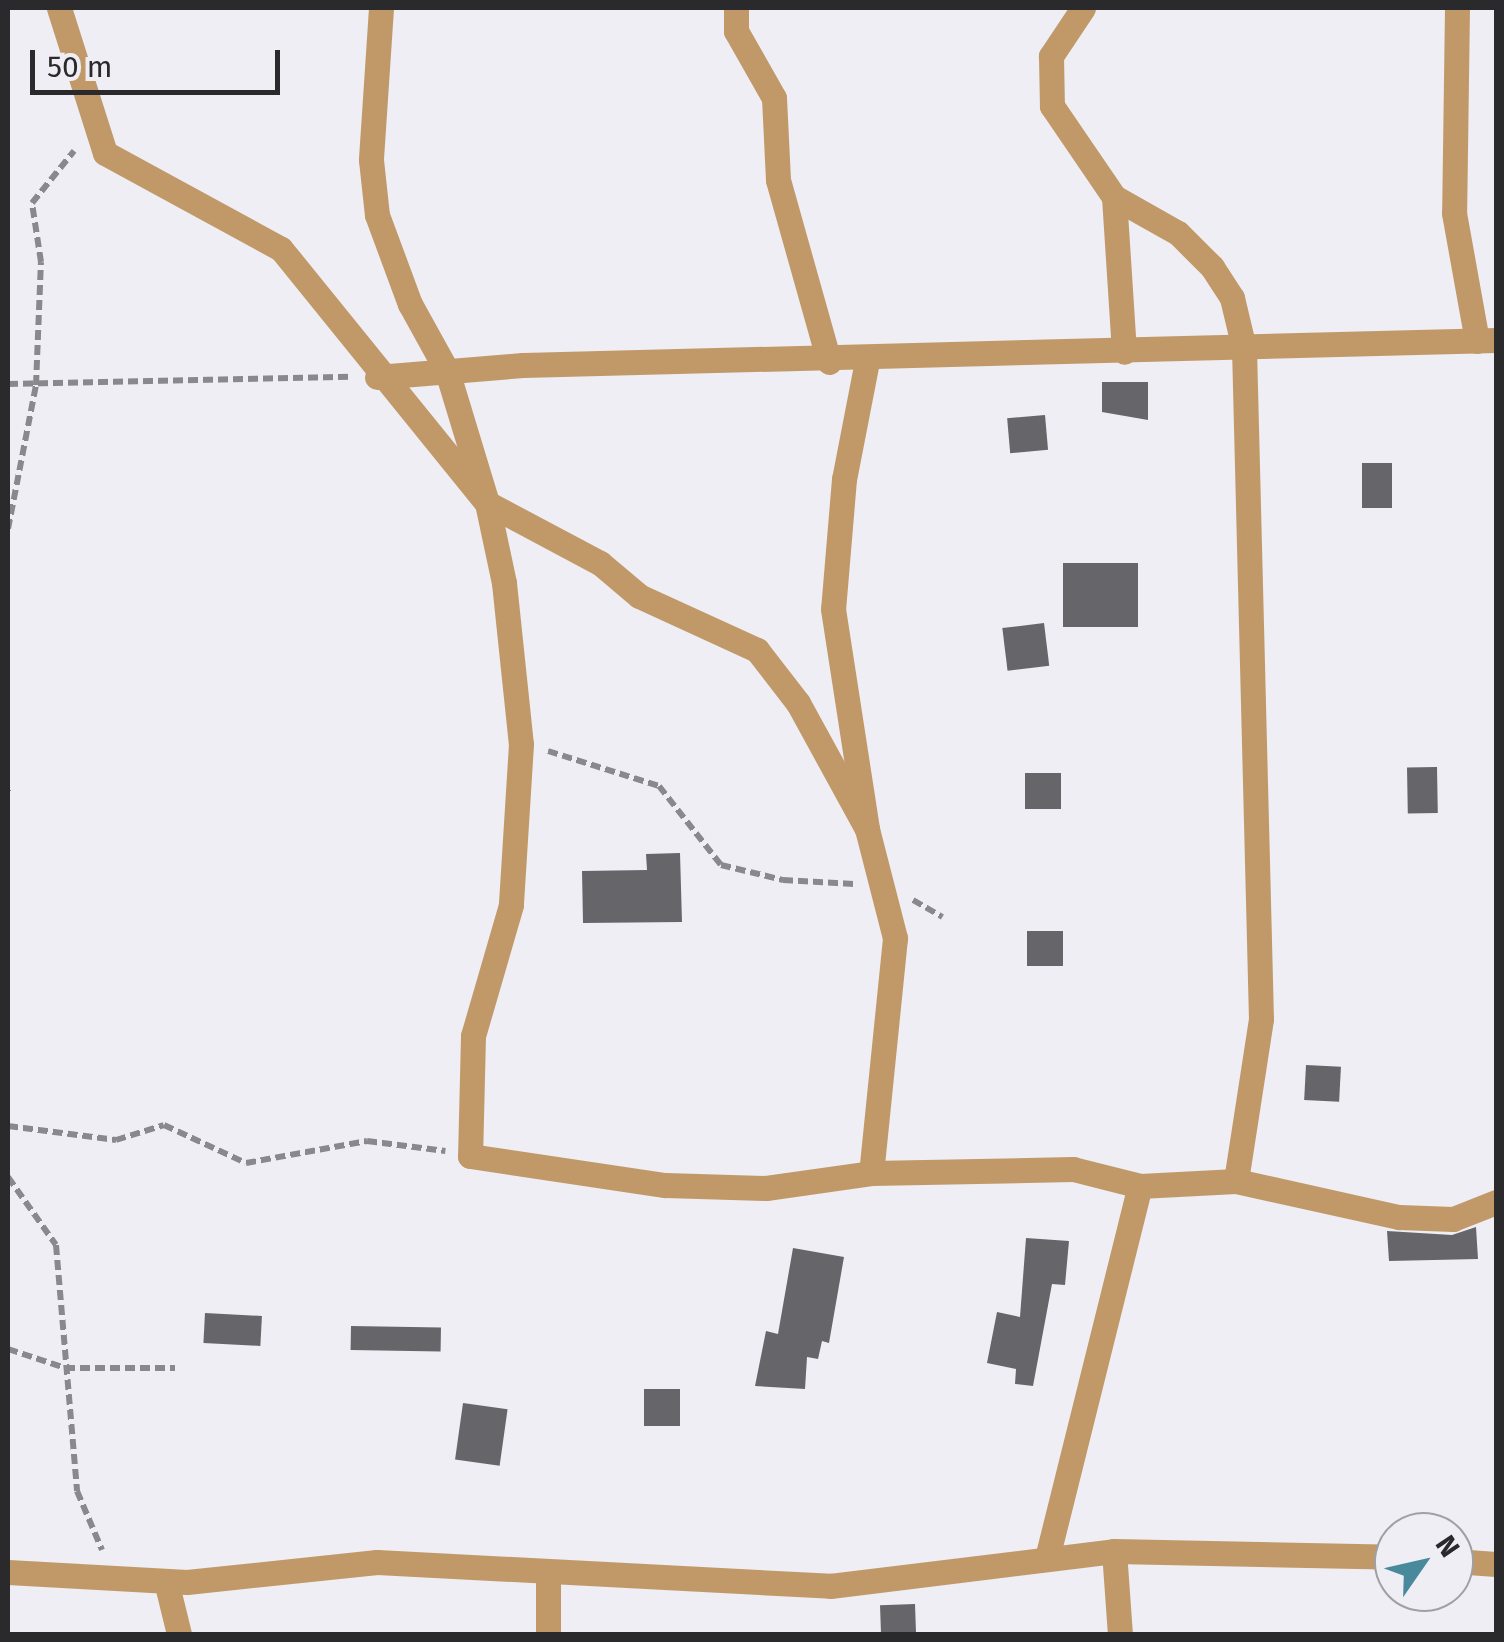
<!DOCTYPE html>
<style>
body{margin:0}
#map{position:relative;width:1504px;height:1642px;overflow:hidden;background:#eeeef4;font-family:"Fira Sans",sans-serif}
div>[style]{position:absolute}
[style*='--x']{left:calc(var(--x)*1px);top:calc(var(--y)*1px);width:calc(var(--w)*1px);rotate:calc(var(--a)*1deg)}
.building>*{inset:0;background:#66656a;transform-origin:0 0}
.path>*{height:6px;margin-top:-3px;transform-origin:0;background:repeating-linear-gradient(90deg,#89898d 0 10px,transparent 0 15px)}
.minor>*{height:25px;margin:-12.5px;padding:0 12.5px;transform-origin:12.5px;border-radius:12.5px;background:#c19968}
span{translate:-50% -50%;white-space:nowrap;text-align:center;line-height:1.15;-webkit-text-stroke:10px #eeeef4;paint-order:stroke}
.frame{position:absolute;inset:0;border:10px solid #2a2a2d;pointer-events:none}
.north{position:absolute;left:1374px;top:1512px;width:100px;height:100px;box-sizing:border-box;background:#eeeef4;border:2px solid #a0a0a4;border-radius:50%;rotate:56deg;font-size:28px;font-weight:700;line-height:40px;text-align:center;color:#2a2a2d}
.north::after{content:'';display:block;margin:auto;width:35px;height:45px;background:#488a9c;clip-path:polygon(50% 0,100% 100%,50% 72%,0 100%)}
.scale{position:absolute;left:30px;top:50px;width:250px;height:45px;box-sizing:border-box;border:5px solid #2a2a2d;border-top:0;padding-left:12px;font-size:30px;line-height:35px;white-space:nowrap;color:#2a2a2d;-webkit-text-stroke:8px #eeeef4;paint-order:stroke}
</style>
<div id="map">
<div class="building">
<div style="clip-path:polygon(1102px 382px,1148px 382px,1148px 420px,1102px 412px)"></div>
<div style="left:1045px;top:415px;width:35px;height:38px;rotate:85deg"></div>
<div style="left:1362px;top:463px;width:30px;height:45px"></div>
<div style="left:1063px;top:563px;width:75px;height:64px"></div>
<div style="left:1044px;top:623px;width:43px;height:42px;rotate:83deg"></div>
<div style="left:1437px;top:767px;width:46px;height:30px;rotate:89deg"></div>
<div style="left:1025px;top:773px;width:36px;height:36px"></div>
<div style="clip-path:polygon(680px 853px,682px 922px,583px 923px,582px 871px,647px 870px,646px 854px)"></div>
<div style="left:1027px;top:931px;width:36px;height:35px"></div>
<div style="left:1306px;top:1065px;width:35px;height:35px;rotate:3deg"></div>
<div style="clip-path:polygon(1476px 1227px,1478px 1259px,1389px 1261px,1387px 1231px,1452px 1235px)"></div>
<div style="clip-path:polygon(1026px 1238px,1069px 1241px,1065px 1285px,1052px 1284px,1033px 1386px,1015px 1384px,1016px 1369px,987px 1363px,997px 1312px,1020px 1317px)"></div>
<div style="clip-path:polygon(793px 1248px,844px 1257px,829px 1343px,822px 1341px,818px 1359px,807px 1357px,805px 1389px,755px 1386px,766px 1331px,778px 1334px)"></div>
<div style="left:205px;top:1313px;width:57px;height:30px;rotate:3deg"></div>
<div style="left:351px;top:1326px;width:90px;height:24px;rotate:1deg"></div>
<div style="left:644px;top:1389px;width:36px;height:37px"></div>
<div style="left:463px;top:1403px;width:45px;height:57px;rotate:8deg"></div>
<div style="left:915px;top:1604px;width:30px;height:35px;rotate:88deg"></div>
</div>
<div class="path">
<div style="--x:8;--y:384;--w:343;--a:-1.2"></div>
<div style="--x:8;--y:529;--w:147;--a:-79"></div>
<div style="--x:36;--y:385;--w:123;--a:-87.7"></div>
<div style="--x:41;--y:262;--w:60;--a:-98.7"></div>
<div style="--x:32;--y:203;--w:67;--a:-51.1"></div>
<div style="--x:548;--y:751;--w:116;--a:17.5"></div>
<div style="--x:659;--y:786;--w:100;--a:51.9"></div>
<div style="--x:721;--y:865;--w:64;--a:13.6"></div>
<div style="--x:783;--y:880;--w:71;--a:3.2"></div>
<div style="--x:8;--y:790;--w:1;--a:90"></div>
<div style="--x:913;--y:900;--w:34;--a:30"></div>
<div style="--x:8;--y:1126;--w:109;--a:7.4"></div>
<div style="--x:116;--y:1140;--w:50;--a:-17.4"></div>
<div style="--x:164;--y:1125;--w:90;--a:24.9"></div>
<div style="--x:246;--y:1163;--w:123;--a:-10.3"></div>
<div style="--x:367;--y:1141;--w:79;--a:7.3"></div>
<div style="--x:8;--y:1177;--w:83;--a:54.8"></div>
<div style="--x:56;--y:1245;--w:247;--a:85.1"></div>
<div style="--x:77;--y:1491;--w:64;--a:67"></div>
<div style="--x:8;--y:1349;--w:60;--a:18.4"></div>
<div style="--x:65;--y:1368;--w:110;--a:0"></div>
</div>
<div class="minor">
<div style="--x:59;--y:8;--w:152;--a:72.4"></div>
<div style="--x:105;--y:153;--w:200;--a:28.6"></div>
<div style="--x:281;--y:249;--w:327;--a:51"></div>
<div style="--x:487;--y:503;--w:128;--a:28"></div>
<div style="--x:600;--y:563;--w:51;--a:40.2"></div>
<div style="--x:639;--y:596;--w:130;--a:24.6"></div>
<div style="--x:757;--y:650;--w:67;--a:52.3"></div>
<div style="--x:798;--y:703;--w:144;--a:61.3"></div>
<div style="--x:381;--y:8;--w:152;--a:93.8"></div>
<div style="--x:371;--y:160;--w:55;--a:83.8"></div>
<div style="--x:377;--y:215;--w:95;--a:69.7"></div>
<div style="--x:410;--y:304;--w:77;--a:61.1"></div>
<div style="--x:447;--y:371;--w:138;--a:73.1"></div>
<div style="--x:487;--y:503;--w:82;--a:78"></div>
<div style="--x:504;--y:583;--w:162;--a:84"></div>
<div style="--x:521;--y:744;--w:161;--a:93.6"></div>
<div style="--x:511;--y:905;--w:136;--a:106.2"></div>
<div style="--x:473;--y:1036;--w:120;--a:91.4"></div>
<div style="--x:470;--y:1156;--w:197;--a:8.5"></div>
<div style="--x:665;--y:1185;--w:101;--a:1.7"></div>
<div style="--x:766;--y:1188;--w:106;--a:-8.1"></div>
<div style="--x:871;--y:1173;--w:202;--a:-1.1"></div>
<div style="--x:1073;--y:1169;--w:69;--a:14.2"></div>
<div style="--x:1140;--y:1186;--w:96;--a:-3"></div>
<div style="--x:1236;--y:1181;--w:167;--a:12.5"></div>
<div style="--x:1399;--y:1217;--w:54;--a:2.1"></div>
<div style="--x:1453;--y:1219;--w:46;--a:-21.6"></div>
<div style="--x:736;--y:8;--w:23;--a:90"></div>
<div style="--x:736;--y:31;--w:77;--a:60.4"></div>
<div style="--x:774;--y:98;--w:82;--a:87.2"></div>
<div style="--x:778;--y:180;--w:189;--a:74.3"></div>
<div style="--x:1083;--y:8;--w:58;--a:123.7"></div>
<div style="--x:1051;--y:56;--w:50;--a:88.9"></div>
<div style="--x:1052;--y:106;--w:110;--a:55.7"></div>
<div style="--x:1114;--y:197;--w:73;--a:29.4"></div>
<div style="--x:1178;--y:233;--w:48;--a:45"></div>
<div style="--x:1212;--y:267;--w:37;--a:57"></div>
<div style="--x:1232;--y:298;--w:51;--a:76.5"></div>
<div style="--x:1244;--y:348;--w:671;--a:88.55"></div>
<div style="--x:1261;--y:1019;--w:164;--a:98.8"></div>
<div style="--x:1457;--y:8;--w:205;--a:90.8"></div>
<div style="--x:1454;--y:213;--w:130;--a:79.8"></div>
<div style="--x:1114;--y:197;--w:155;--a:86.3"></div>
<div style="--x:867;--y:361;--w:120;--a:101"></div>
<div style="--x:844;--y:479;--w:130;--a:94.8"></div>
<div style="--x:833;--y:609;--w:223;--a:81.2"></div>
<div style="--x:867;--y:829;--w:113;--a:75.6"></div>
<div style="--x:895;--y:938;--w:236;--a:95.8"></div>
<div style="--x:377;--y:377;--w:146;--a:-4.7"></div>
<div style="--x:523;--y:365;--w:973;--a:-1.47"></div>
<div style="--x:1114;--y:1551;--w:83;--a:85.9"></div>
<div style="--x:1047;--y:1558;--w:383;--a:-76"></div>
<div style="--x:1454;--y:1561;--w:42;--a:4.1"></div>
<div style="--x:548;--y:1571;--w:63;--a:90"></div>
<div style="--x:8;--y:1572;--w:179;--a:3.2"></div>
<div style="--x:187;--y:1582;--w:191;--a:-6"></div>
<div style="--x:377;--y:1562;--w:454;--a:3"></div>
<div style="--x:830;--y:1586;--w:286;--a:-7"></div>
<div style="--x:1114;--y:1551;--w:280;--a:1.2"></div>
<div style="--x:166;--y:1581;--w:55;--a:76.2"></div>
</div>
<div class="frame"></div>
<div class="north">N</div>
<div class="scale">50 m</div>
</div>
